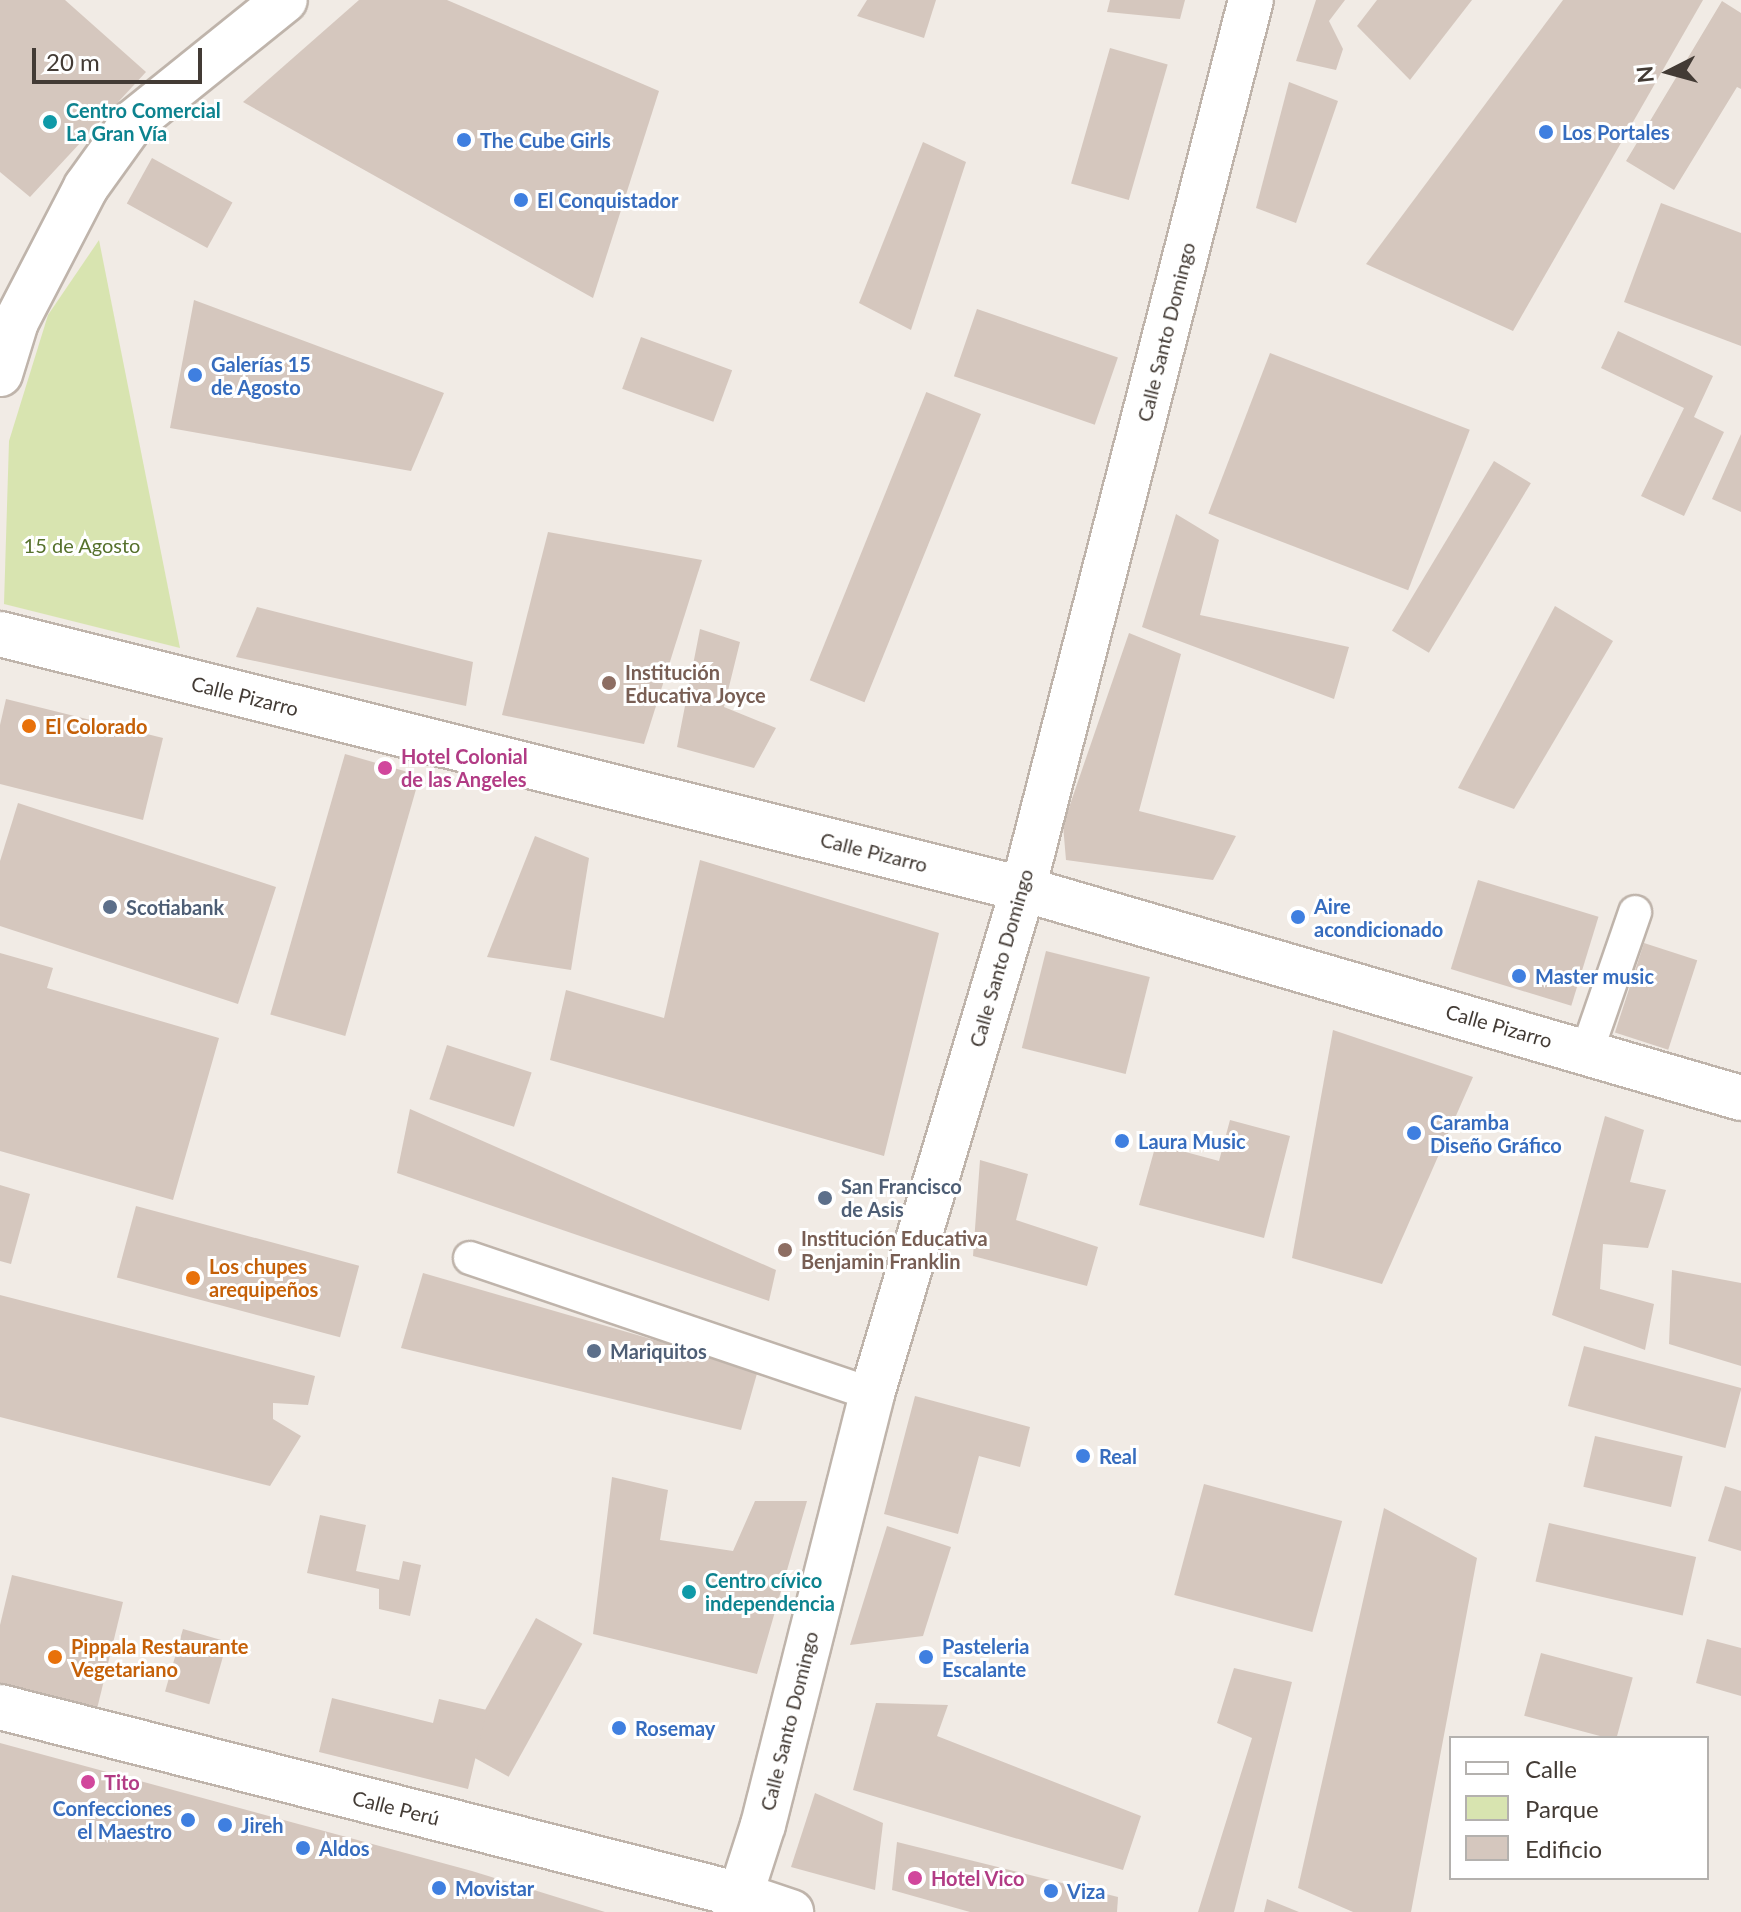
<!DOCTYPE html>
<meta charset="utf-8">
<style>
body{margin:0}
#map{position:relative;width:1741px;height:1912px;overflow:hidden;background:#f1ebe5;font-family:Lato,sans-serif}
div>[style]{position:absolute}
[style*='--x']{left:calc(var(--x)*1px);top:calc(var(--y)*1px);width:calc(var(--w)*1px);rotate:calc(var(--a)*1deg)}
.green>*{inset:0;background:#d8e4b0}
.building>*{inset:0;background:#d5c7be;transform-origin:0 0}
.roads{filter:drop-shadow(2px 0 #bfb4ab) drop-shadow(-2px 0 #bfb4ab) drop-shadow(0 2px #bfb4ab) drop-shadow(0 -2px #bfb4ab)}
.service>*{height:32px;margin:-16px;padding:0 16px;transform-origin:16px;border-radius:16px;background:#fff}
.minor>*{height:44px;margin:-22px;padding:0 22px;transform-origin:22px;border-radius:22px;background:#fff}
.dots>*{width:22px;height:22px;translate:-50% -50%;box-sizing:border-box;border:4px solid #fff;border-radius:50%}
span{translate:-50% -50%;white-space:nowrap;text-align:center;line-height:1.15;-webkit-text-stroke:6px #fff;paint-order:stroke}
.culture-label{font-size:20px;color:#0d838f;font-weight:700}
.left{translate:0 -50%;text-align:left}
.shop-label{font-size:20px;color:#366cbe;font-weight:700}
.right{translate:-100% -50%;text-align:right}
.street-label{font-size:20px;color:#433b35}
.park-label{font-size:20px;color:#56712c}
.education-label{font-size:20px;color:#785e54;font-weight:700}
.food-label{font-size:20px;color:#c56008;font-weight:700}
.hotel-label{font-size:20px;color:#b23c85;font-weight:700}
.service-label{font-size:20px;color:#4e5e75;font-weight:700}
.legend{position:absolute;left:1449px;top:1736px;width:260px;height:144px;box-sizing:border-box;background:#fff;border:2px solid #b4b1ae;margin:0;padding:10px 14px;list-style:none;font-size:24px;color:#433b35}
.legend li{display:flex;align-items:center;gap:16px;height:40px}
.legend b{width:40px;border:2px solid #b4b1ae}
.north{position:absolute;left:1629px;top:32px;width:80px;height:80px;-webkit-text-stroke:6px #fff;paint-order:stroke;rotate:264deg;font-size:22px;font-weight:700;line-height:32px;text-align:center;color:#433b35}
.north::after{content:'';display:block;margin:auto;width:28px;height:36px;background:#433b35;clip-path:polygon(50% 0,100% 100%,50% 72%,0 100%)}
.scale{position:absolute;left:32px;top:48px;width:170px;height:36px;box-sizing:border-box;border:4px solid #433b35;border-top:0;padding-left:10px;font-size:24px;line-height:28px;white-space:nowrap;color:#433b35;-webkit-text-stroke:6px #fff;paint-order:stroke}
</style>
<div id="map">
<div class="green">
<div style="clip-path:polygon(99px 240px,180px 648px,4px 604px,9px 441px,48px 315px)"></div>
</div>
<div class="building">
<div style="clip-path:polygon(0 0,65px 0,146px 72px,30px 197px,0 172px)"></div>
<div style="clip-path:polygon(359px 0,447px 0,659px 91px,593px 298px,243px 102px)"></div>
<div style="clip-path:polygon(867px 0,936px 0,924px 38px,857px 16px)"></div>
<div style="clip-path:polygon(1110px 0,1185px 0,1180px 19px,1107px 12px)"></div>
<div style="clip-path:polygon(1316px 0,1345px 0,1329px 21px,1343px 49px,1336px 70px,1296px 61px)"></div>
<div style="clip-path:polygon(1377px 0,1472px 0,1410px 80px,1357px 26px)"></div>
<div style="clip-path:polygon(1563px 0,1703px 0,1513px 331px,1366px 264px)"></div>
<div style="clip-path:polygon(1722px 1px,1741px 13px,1741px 89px,1737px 87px,1674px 190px,1626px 161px)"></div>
<div style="left:1110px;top:48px;width:60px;height:141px;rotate:16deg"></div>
<div style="clip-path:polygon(1289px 82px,1338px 101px,1296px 223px,1256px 208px)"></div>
<div style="clip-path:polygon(923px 142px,966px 162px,911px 330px,859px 303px)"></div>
<div style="left:152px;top:158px;width:92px;height:52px;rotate:29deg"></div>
<div style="clip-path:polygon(1661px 203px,1741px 233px,1741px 346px,1624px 302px)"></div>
<div style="clip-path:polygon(194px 300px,444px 393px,411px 471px,170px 428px)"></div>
<div style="left:977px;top:309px;width:149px;height:71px;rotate:19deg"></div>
<div style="clip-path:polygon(1618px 331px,1713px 376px,1694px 417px,1724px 432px,1684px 516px,1641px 496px,1684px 408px,1601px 368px)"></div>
<div style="left:641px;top:337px;width:97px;height:55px;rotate:20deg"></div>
<div style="left:1270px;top:353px;width:214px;height:172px;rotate:21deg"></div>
<div style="left:981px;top:414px;width:311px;height:59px;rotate:112deg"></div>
<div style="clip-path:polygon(1741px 434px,1741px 512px,1712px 499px)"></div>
<div style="left:1494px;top:461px;width:43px;height:198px;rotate:31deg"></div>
<div style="clip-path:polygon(1176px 514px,1219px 540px,1200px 615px,1349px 647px,1334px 699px,1142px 627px)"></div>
<div style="clip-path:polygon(548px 532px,702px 560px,644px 744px,502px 715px)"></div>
<div style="clip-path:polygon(1555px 606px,1613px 641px,1514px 809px,1458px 788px)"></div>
<div style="clip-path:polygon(257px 607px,473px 662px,466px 706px,236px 657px)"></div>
<div style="clip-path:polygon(700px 629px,740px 642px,724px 707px,776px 728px,754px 768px,677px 747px)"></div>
<div style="clip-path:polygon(1129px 633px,1181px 654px,1139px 811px,1236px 836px,1213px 880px,1066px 860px,1063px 825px)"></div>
<div style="clip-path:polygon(6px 699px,163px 738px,143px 820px,0 784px,0 725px)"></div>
<div style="left:345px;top:754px;width:78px;height:271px;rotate:16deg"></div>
<div style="clip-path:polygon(18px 803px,276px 887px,238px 1004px,0 926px,0 861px)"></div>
<div style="clip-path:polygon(535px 836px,589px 858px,571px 970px,487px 957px)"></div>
<div style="clip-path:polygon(700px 860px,939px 933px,884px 1156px,550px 1060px,566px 990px,664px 1018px)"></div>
<div style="left:1478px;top:880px;width:126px;height:93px;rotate:17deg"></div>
<div style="left:1644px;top:943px;width:56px;height:94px;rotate:18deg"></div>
<div style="left:1046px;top:951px;width:107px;height:100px;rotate:14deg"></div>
<div style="clip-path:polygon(0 953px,53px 968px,47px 988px,219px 1038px,173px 1200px,0 1151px)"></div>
<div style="clip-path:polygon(1333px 1030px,1473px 1077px,1382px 1284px,1292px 1258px)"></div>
<div style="left:447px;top:1045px;width:89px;height:57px;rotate:18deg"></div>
<div style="clip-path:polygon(410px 1109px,776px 1270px,769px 1301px,397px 1173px)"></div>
<div style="clip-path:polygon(1605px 1116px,1644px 1130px,1630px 1182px,1666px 1190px,1648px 1248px,1603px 1244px,1600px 1289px,1654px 1304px,1645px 1350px,1552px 1315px)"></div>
<div style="clip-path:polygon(1230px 1120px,1290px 1136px,1264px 1238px,1139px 1205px,1156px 1144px,1219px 1161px)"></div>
<div style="clip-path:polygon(980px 1160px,1028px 1174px,1016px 1220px,1098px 1247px,1087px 1286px,973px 1256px)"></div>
<div style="clip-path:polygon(0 1185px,30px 1194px,11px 1264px,0 1261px)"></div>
<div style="left:136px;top:1206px;width:231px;height:74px;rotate:15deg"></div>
<div style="clip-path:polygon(1672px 1270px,1741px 1283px,1741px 1366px,1669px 1344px)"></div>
<div style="clip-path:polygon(423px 1273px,758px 1370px,741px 1430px,401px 1348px)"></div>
<div style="clip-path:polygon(0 1295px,315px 1376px,308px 1405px,273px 1403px,273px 1419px,301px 1436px,270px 1486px,0 1417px)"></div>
<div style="left:1584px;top:1346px;width:163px;height:62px;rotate:15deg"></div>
<div style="clip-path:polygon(915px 1396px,1030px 1427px,1020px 1467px,979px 1456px,958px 1534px,884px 1514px)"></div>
<div style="left:1595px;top:1436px;width:90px;height:52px;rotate:13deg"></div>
<div style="clip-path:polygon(612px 1477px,668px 1490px,660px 1540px,733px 1551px,755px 1501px,807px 1501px,757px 1674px,593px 1634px)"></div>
<div style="left:1204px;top:1484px;width:143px;height:115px;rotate:15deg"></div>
<div style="clip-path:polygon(1725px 1486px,1741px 1491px,1741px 1551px,1708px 1541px)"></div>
<div style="clip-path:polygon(1384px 1508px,1477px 1558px,1411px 1912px,1353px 1912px,1298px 1888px)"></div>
<div style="clip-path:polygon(320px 1515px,366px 1525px,356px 1571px,399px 1580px,403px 1561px,421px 1565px,410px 1616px,379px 1609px,379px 1589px,307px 1573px)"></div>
<div style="left:1549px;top:1523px;width:151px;height:60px;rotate:13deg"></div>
<div style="clip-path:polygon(887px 1526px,951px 1547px,923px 1636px,850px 1645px)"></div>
<div style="clip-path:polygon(12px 1575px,123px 1602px,96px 1713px,0 1689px,0 1625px)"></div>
<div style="left:536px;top:1618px;width:53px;height:152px;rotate:29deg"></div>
<div style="left:183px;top:1629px;width:46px;height:65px;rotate:16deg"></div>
<div style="clip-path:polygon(1707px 1639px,1741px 1648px,1741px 1696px,1696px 1683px)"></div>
<div style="left:1541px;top:1653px;width:95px;height:65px;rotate:15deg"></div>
<div style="clip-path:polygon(1234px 1668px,1292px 1682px,1234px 1912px,1198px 1912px,1252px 1738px,1217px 1723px)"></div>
<div style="clip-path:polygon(332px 1698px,433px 1723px,439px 1699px,487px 1710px,468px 1789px,319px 1752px)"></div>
<div style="clip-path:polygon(876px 1703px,948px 1705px,937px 1736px,1141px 1816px,1123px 1870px,853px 1790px)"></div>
<div style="clip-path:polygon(0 1743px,472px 1871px,605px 1912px,0 1912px)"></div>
<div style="clip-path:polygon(815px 1793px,883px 1823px,875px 1890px,791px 1867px)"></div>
<div style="clip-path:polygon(897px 1842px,1118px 1897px,1117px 1912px,970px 1912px,892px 1890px)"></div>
<div style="clip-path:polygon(1267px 1899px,1299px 1912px,1264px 1912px)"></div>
</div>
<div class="roads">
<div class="service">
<div style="--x:1587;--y:1051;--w:147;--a:-70.9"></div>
<div style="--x:470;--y:1258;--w:424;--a:18.7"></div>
</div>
<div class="minor">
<div style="--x:0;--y:374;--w:54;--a:-72.9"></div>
<div style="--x:16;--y:322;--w:152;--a:-62.6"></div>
<div style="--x:86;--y:187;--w:79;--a:-54.3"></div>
<div style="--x:132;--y:123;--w:196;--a:-38.8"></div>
<div style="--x:0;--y:634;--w:1054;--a:14"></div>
<div style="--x:1023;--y:889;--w:748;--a:16.23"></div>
<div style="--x:0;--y:1707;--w:764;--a:14.25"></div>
<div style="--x:740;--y:1895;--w:54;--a:18.4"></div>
<div style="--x:735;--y:1912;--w:91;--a:-72.2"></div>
<div style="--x:763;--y:1825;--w:445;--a:-75.8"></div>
<div style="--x:872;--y:1394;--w:527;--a:-73.35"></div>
<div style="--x:1023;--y:889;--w:918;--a:-75.62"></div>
</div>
</div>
<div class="dots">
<div style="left:50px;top:122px;background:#0f9aa8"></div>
<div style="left:1546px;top:132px;background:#3f7fe0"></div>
<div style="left:464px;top:140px;background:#3f7fe0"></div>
<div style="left:521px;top:200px;background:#3f7fe0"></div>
<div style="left:195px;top:375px;background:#3f7fe0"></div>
<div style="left:609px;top:683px;background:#8d6e63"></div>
<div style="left:29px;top:726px;background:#e8710a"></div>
<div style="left:385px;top:768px;background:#d1479c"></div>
<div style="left:110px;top:907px;background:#5c6f8a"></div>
<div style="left:1298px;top:917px;background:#3f7fe0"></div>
<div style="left:1519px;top:976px;background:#3f7fe0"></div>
<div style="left:1414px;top:1133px;background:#3f7fe0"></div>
<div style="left:1122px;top:1141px;background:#3f7fe0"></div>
<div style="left:825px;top:1198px;background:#5c6f8a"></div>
<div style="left:785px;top:1250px;background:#8d6e63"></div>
<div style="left:193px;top:1278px;background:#e8710a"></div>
<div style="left:594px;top:1351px;background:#5c6f8a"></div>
<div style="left:1083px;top:1456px;background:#3f7fe0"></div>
<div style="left:689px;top:1592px;background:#0f9aa8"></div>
<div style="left:55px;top:1657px;background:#e8710a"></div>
<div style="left:926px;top:1657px;background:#3f7fe0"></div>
<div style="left:619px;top:1728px;background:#3f7fe0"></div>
<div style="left:88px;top:1782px;background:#d1479c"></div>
<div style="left:188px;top:1820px;background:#3f7fe0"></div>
<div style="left:225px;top:1825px;background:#3f7fe0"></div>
<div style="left:303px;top:1848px;background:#3f7fe0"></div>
<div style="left:915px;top:1878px;background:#d1479c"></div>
<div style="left:439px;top:1888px;background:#3f7fe0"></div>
<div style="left:1051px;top:1891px;background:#3f7fe0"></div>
</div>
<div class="culture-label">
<span class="left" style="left:66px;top:122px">Centro Comercial<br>La Gran Vía</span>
<span class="left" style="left:705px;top:1592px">Centro cívico<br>independencia</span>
</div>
<div class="shop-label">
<span class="left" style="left:1562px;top:132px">Los Portales</span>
<span class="left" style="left:480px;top:140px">The Cube Girls</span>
<span class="left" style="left:537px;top:200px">El Conquistador</span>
<span class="left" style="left:211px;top:376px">Galerías 15<br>de Agosto</span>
<span class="left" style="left:1314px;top:918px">Aire<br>acondicionado</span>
<span class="left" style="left:1535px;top:976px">Master music</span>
<span class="left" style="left:1430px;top:1134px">Caramba<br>Diseño Gráfico</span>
<span class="left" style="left:1138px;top:1141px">Laura Music</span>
<span class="left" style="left:1099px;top:1456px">Real</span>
<span class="left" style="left:942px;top:1658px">Pasteleria<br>Escalante</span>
<span class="left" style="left:635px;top:1728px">Rosemay</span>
<span class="right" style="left:172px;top:1820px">Confecciones<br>el Maestro</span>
<span class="left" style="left:241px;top:1825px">Jireh</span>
<span class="left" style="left:319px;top:1848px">Aldos</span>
<span class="left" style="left:455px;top:1888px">Movistar</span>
<span class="left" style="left:1067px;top:1891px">Viza</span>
</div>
<div class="street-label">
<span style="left:1166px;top:332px;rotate:-76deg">Calle Santo Domingo</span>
<span style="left:245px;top:696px;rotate:14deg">Calle Pizarro</span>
<span style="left:874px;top:852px;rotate:14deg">Calle Pizarro</span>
<span style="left:1001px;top:958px;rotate:-74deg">Calle Santo Domingo</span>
<span style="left:1499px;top:1026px;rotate:16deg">Calle Pizarro</span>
<span style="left:789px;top:1721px;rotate:-76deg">Calle Santo Domingo</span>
<span style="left:396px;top:1808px;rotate:14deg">Calle Perú</span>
</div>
<div class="park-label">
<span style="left:82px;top:545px">15 de Agosto</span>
</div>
<div class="education-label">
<span class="left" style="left:625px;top:684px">Institución<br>Educativa Joyce</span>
<span class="left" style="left:801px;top:1250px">Institución Educativa<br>Benjamin Franklin</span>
</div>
<div class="food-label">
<span class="left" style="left:45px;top:726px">El Colorado</span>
<span class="left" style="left:209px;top:1278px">Los chupes<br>arequipeños</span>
<span class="left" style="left:71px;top:1658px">Pippala Restaurante<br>Vegetariano</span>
</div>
<div class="hotel-label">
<span class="left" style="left:401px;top:768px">Hotel Colonial<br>de las Angeles</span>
<span class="left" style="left:104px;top:1782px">Tito</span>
<span class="left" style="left:931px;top:1878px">Hotel Vico</span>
</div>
<div class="service-label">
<span class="left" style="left:126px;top:907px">Scotiabank</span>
<span class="left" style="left:841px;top:1198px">San Francisco<br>de Asis</span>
<span class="left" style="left:610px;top:1351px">Mariquitos</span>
</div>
<ul class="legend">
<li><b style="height:10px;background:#fff"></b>Calle</li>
<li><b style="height:22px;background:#d8e4b0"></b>Parque</li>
<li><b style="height:22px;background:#d5c7be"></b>Edificio</li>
</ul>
<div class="north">N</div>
<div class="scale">20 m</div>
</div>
